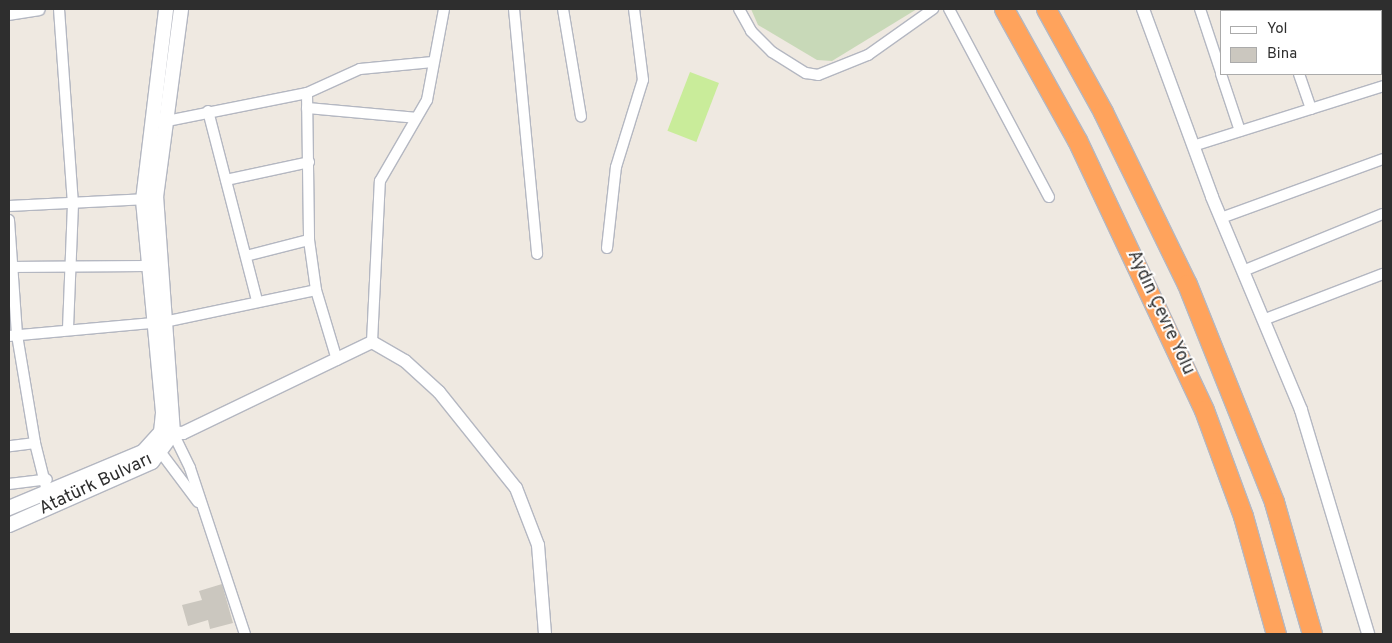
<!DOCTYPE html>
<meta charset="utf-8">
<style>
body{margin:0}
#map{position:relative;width:1392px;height:643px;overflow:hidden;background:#efe9e1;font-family:Overpass,sans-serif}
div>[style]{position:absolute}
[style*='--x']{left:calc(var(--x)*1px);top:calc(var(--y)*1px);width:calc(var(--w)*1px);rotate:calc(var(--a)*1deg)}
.cemetery>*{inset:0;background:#c8d9b8}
.pitch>*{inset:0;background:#c9ec9a;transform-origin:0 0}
.building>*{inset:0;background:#cbc7bf}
.roads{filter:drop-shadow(1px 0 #b4b7c1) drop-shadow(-1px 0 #b4b7c1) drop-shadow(0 1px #b4b7c1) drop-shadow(0 -1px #b4b7c1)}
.minor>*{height:10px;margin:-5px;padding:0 5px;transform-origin:5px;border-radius:5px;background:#fff}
.tertiary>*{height:12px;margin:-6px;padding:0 6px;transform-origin:6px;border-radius:6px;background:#fff}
.secondary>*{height:14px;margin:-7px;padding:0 7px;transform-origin:7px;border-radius:7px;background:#fff}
.motorway>*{height:19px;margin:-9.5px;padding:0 9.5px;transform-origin:9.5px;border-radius:9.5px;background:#ffa35c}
span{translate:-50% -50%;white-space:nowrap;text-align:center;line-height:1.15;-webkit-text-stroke:4px #fff;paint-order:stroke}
.street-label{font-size:18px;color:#2e2e2e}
.frame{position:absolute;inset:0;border:10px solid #2e2e2e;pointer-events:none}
.legend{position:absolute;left:1220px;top:10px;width:162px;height:65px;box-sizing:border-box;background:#fff;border:1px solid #ababab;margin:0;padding:6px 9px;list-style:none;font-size:15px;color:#2e2e2e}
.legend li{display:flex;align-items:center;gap:10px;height:25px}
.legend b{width:25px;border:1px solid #ababab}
</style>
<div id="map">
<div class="cemetery">
<div style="clip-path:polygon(751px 9px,917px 9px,832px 61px,817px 60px,758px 25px)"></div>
</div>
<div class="pitch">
<div style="left:690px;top:72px;width:31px;height:63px;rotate:21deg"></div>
</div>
<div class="building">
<div style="clip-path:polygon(222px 584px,233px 623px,210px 629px,208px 620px,188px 626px,182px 605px,202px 600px,199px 591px)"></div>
</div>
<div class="roads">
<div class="minor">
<div style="--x:59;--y:9;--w:196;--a:85.9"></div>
<div style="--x:73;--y:204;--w:126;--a:92.3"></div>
<div style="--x:514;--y:9;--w:246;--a:84.6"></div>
<div style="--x:563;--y:9;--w:109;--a:80.5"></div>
<div style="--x:739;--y:9;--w:25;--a:61"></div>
<div style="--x:751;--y:31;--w:30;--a:45"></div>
<div style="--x:772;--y:52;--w:40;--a:32"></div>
<div style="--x:806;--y:73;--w:12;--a:9"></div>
<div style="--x:818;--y:75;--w:54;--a:-21.8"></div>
<div style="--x:868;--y:55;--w:80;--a:-35.3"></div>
<div style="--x:949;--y:9;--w:213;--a:62"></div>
<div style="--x:1200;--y:9;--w:66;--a:71.6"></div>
<div style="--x:1276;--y:9;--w:2;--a:63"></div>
<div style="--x:1221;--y:74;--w:60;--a:71.6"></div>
<div style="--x:1299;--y:74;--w:37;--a:71"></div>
<div style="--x:307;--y:93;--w:147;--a:89.2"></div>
<div style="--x:309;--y:240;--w:50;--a:82"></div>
<div style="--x:316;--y:290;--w:73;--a:73.3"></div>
<div style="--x:307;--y:108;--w:109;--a:5.2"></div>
<div style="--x:208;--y:111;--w:196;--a:75.5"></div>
<div style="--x:162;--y:122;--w:148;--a:-11.3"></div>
<div style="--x:307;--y:93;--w:58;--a:-24.4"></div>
<div style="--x:360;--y:69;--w:73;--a:-5.5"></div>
<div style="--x:1193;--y:146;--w:199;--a:-17.5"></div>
<div style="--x:226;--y:180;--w:85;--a:-12.2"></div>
<div style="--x:9;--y:206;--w:139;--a:-2.9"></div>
<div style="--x:1221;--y:218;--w:172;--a:-20"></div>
<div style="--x:9;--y:220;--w:115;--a:86"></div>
<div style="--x:17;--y:335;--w:109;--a:80.5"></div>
<div style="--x:35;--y:443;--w:26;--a:173"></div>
<div style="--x:607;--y:248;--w:81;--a:-83.7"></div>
<div style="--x:616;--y:167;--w:91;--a:-72.8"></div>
<div style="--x:643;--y:80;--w:72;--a:-97.2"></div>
<div style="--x:246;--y:256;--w:65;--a:-14.3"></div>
<div style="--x:9;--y:267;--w:137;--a:-0.4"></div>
<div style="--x:1243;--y:271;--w:151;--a:-22.2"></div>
<div style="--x:1263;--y:320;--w:129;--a:-21"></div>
<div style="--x:9;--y:336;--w:156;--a:-5.2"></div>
<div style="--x:164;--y:322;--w:155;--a:-11.9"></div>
<div style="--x:372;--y:342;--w:161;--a:-87.2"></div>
<div style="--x:380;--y:181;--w:94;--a:-59.9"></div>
<div style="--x:427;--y:100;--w:93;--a:-79.4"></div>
<div style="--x:173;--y:433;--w:39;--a:64"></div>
<div style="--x:190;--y:468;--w:175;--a:71.7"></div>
<div style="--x:35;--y:443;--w:49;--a:76"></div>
<div style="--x:162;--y:454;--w:60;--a:53.1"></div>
<div style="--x:9;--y:484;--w:38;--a:-7"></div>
</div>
<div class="tertiary">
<div style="--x:1143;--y:9;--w:200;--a:69.8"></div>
<div style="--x:1212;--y:197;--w:231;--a:67.3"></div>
<div style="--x:1301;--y:410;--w:234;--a:73.3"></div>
<div style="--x:9;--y:14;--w:30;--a:-9"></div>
<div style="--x:164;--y:432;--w:19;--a:3"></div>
<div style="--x:183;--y:433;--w:210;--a:-25.7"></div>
<div style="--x:372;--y:342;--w:38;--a:30"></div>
<div style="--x:405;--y:361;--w:46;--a:42.4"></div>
<div style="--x:439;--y:392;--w:123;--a:51.3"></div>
<div style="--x:516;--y:488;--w:61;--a:68.9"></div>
<div style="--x:538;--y:545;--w:89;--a:85.5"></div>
</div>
<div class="secondary">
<div style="--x:9;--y:508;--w:145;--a:-22.7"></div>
<div style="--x:143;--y:452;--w:27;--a:-48"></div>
<div style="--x:161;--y:432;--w:20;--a:-84"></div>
<div style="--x:163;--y:412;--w:213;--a:-95.4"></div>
<div style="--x:143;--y:200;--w:192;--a:-83.1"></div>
<div style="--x:9;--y:525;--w:156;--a:-23.8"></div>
<div style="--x:152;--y:462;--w:36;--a:-54"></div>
<div style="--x:173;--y:433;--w:237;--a:-94.1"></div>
<div style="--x:156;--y:197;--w:190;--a:-82.4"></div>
</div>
<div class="motorway">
<div style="--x:1004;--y:9;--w:150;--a:60.9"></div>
<div style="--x:1077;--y:140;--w:298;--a:64.8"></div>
<div style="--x:1204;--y:410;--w:113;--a:69.8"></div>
<div style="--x:1243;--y:516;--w:123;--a:74.4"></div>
<div style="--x:1046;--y:9;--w:118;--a:61"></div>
<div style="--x:1103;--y:112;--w:191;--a:64"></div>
<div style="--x:1187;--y:284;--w:235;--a:68.2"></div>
<div style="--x:1274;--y:502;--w:137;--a:73.9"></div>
</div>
</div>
<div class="street-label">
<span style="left:1160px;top:313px;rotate:65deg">Aydın Çevre Yolu</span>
<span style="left:96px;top:485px;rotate:-25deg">Atatürk Bulvarı</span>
</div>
<div class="frame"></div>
<ul class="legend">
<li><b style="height:6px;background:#fff"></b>Yol</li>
<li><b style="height:14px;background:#cbc7bf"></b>Bina</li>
</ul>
</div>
